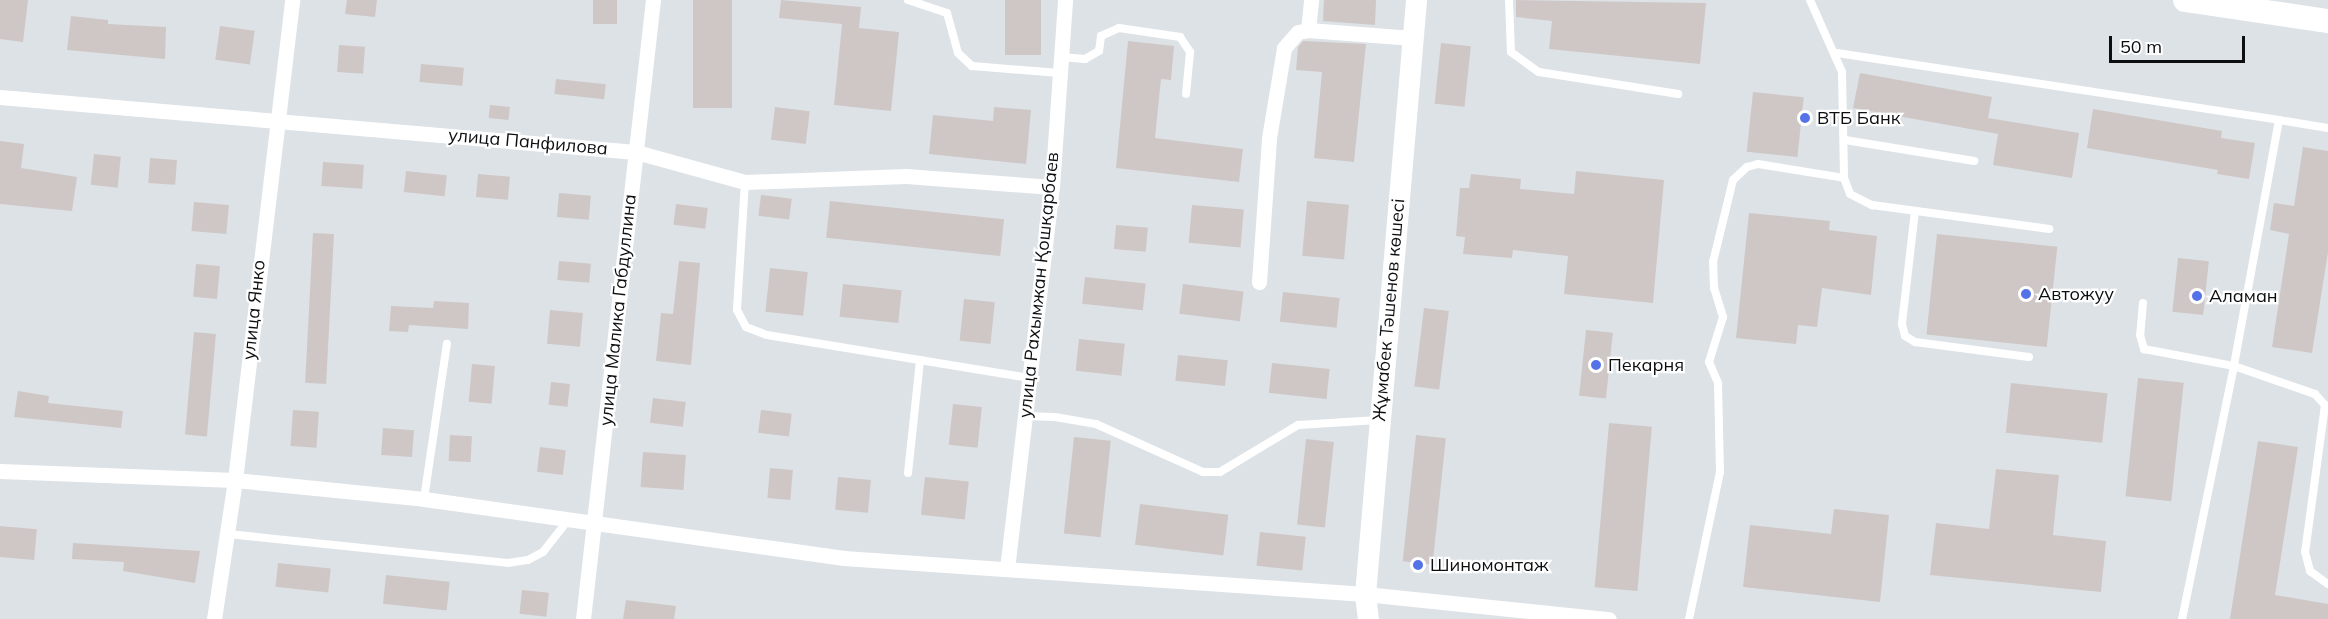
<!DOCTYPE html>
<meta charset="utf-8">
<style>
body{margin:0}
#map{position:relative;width:2328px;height:619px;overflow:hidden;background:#dde2e7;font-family:Mulish,sans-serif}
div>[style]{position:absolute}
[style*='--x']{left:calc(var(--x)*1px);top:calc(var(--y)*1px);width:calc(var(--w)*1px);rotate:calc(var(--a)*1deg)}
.building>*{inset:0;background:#cfc7c6;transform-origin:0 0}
.service>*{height:8px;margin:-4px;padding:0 4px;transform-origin:4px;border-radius:4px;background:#fff}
.minor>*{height:15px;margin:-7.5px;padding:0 7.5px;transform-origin:7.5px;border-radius:7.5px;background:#fff}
.secondary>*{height:21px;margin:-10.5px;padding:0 10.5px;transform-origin:10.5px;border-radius:10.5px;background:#fff}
.trunk>*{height:24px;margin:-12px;padding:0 12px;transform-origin:12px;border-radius:12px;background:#fff}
.dots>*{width:16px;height:16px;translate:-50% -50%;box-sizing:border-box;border:3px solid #fff;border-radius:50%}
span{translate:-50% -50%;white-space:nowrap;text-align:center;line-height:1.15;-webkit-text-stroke:4.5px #fff;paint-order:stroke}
.poi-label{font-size:18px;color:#0d0e10}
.left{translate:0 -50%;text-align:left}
.street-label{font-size:18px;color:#0d0e10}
.scale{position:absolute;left:2109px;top:36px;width:136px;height:27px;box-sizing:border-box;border:3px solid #0d0e10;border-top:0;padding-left:8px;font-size:18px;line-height:21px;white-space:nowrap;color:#0d0e10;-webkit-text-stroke:4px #fff;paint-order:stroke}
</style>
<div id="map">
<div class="building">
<div style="clip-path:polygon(0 0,28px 0,23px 42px,0 39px)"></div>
<div style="clip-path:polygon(347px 0,377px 0,375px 17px,345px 14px)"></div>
<div style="left:593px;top:0;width:24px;height:24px"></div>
<div style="left:693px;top:0;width:39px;height:108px"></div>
<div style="clip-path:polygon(781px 0,861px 7px,859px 28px,899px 32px,891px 111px,834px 105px,842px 24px,779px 18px)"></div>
<div style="left:1005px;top:0;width:36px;height:55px"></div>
<div style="clip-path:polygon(1324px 0,1376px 0,1375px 25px,1323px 21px)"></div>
<div style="clip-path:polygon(1516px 0,1706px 3px,1700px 64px,1549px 49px,1552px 21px,1516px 17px)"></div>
<div style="clip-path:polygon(71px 16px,108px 20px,108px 24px,166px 27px,165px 59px,67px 50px)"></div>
<div style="left:220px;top:26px;width:35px;height:34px;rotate:8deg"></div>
<div style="clip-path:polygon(1128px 41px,1174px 46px,1171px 80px,1161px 79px,1155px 138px,1243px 149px,1239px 182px,1116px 168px)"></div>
<div style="clip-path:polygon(1303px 41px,1366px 44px,1354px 162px,1314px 158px,1322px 72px,1296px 70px,1298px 47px)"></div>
<div style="left:1441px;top:43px;width:30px;height:61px;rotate:6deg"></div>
<div style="left:339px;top:45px;width:26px;height:27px;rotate:4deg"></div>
<div style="left:421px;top:64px;width:43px;height:18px;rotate:5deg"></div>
<div style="clip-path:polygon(1860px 73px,1992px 97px,1988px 118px,2079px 133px,2072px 178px,1993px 165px,1998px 134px,1853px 108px)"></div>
<div style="left:556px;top:79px;width:50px;height:15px;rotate:6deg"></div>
<div style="left:1753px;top:92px;width:51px;height:60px;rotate:6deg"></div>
<div style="left:490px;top:105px;width:20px;height:13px;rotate:6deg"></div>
<div style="left:775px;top:107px;width:35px;height:33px;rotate:7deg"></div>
<div style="clip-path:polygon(994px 107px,1031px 110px,1026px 164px,929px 154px,933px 115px,993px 121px)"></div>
<div style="clip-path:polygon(2093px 109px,2222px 131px,2221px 138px,2255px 143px,2249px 179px,2217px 174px,2218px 170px,2087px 148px)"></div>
<div style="clip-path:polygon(0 141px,24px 144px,21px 168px,77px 177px,72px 211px,0 204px)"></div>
<div style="clip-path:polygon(2303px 147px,2328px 151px,2328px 252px,2312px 353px,2272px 347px,2289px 234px,2270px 230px,2274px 203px,2294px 206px)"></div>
<div style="left:94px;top:154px;width:27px;height:31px;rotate:6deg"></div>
<div style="left:150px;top:158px;width:27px;height:25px;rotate:4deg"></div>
<div style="left:323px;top:162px;width:41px;height:24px;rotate:4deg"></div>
<div style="left:406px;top:171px;width:41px;height:21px;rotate:6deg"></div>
<div style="clip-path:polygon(1576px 171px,1664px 180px,1653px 303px,1564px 294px,1568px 256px,1513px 250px,1512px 258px,1463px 254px,1465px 237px,1456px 236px,1460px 188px,1469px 188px,1471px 174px,1521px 179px,1520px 189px,1574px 194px)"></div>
<div style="left:478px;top:174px;width:32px;height:23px;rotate:5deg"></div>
<div style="left:559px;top:193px;width:32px;height:24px;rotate:5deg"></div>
<div style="left:761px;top:195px;width:31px;height:21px;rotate:7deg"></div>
<div style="left:830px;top:201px;width:175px;height:37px;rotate:6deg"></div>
<div style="left:1307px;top:201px;width:42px;height:55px;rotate:5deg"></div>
<div style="left:194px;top:202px;width:35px;height:29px;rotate:5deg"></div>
<div style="left:676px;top:204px;width:32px;height:21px;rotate:7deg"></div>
<div style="left:1192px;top:205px;width:52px;height:38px;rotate:5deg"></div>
<div style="clip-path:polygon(1749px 213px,1830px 221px,1829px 230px,1877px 236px,1871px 295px,1822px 288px,1817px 327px,1798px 325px,1796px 344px,1736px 338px)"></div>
<div style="left:1116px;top:225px;width:32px;height:24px;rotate:5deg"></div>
<div style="left:313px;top:233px;width:21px;height:150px;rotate:3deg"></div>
<div style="left:1937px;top:234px;width:121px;height:101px;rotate:6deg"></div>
<div style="left:2178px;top:258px;width:31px;height:54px;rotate:6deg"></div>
<div style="left:559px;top:261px;width:32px;height:19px;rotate:5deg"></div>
<div style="clip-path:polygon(679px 261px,700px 263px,691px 365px,656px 361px,661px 313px,673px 314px)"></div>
<div style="left:196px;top:264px;width:24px;height:33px;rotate:5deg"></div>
<div style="left:770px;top:268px;width:38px;height:44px;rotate:6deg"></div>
<div style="left:1085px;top:277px;width:61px;height:27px;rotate:6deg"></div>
<div style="left:843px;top:284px;width:59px;height:33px;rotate:6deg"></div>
<div style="left:1183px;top:284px;width:61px;height:30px;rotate:7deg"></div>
<div style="left:1283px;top:292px;width:57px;height:30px;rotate:6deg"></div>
<div style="left:964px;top:299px;width:31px;height:42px;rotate:6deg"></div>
<div style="clip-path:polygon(434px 301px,469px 303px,468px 329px,409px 325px,408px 332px,389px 331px,391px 306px,433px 308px)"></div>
<div style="left:1424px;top:308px;width:25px;height:79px;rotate:7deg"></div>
<div style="left:550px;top:310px;width:33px;height:34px;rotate:5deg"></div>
<div style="left:1586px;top:330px;width:27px;height:66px;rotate:6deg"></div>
<div style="left:194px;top:332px;width:22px;height:103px;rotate:5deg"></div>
<div style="left:1079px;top:339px;width:46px;height:32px;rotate:6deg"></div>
<div style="left:1178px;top:355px;width:50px;height:26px;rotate:6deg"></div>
<div style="left:1272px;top:363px;width:58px;height:30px;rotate:6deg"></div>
<div style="left:472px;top:364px;width:23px;height:38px;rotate:5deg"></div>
<div style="left:2138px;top:378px;width:46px;height:119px;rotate:6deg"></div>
<div style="left:551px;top:382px;width:19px;height:23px;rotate:6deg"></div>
<div style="left:2011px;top:383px;width:97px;height:50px;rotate:6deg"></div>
<div style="clip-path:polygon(18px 391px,49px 396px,48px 403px,123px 411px,121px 428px,14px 417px)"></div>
<div style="left:653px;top:398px;width:33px;height:25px;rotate:7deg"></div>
<div style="left:953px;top:404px;width:29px;height:41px;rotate:6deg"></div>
<div style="left:293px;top:410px;width:26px;height:36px;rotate:4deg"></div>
<div style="left:761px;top:410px;width:31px;height:23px;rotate:7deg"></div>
<div style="left:1609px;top:423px;width:43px;height:165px;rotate:5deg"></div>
<div style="left:383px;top:428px;width:31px;height:27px;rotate:4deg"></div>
<div style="left:450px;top:435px;width:22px;height:26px;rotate:3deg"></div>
<div style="left:1416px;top:435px;width:30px;height:127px;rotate:6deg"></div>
<div style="left:1074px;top:437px;width:37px;height:97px;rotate:6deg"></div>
<div style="left:1306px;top:439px;width:28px;height:86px;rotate:6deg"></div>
<div style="clip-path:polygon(2258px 441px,2298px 447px,2275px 595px,2328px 604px,2328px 619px,2230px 619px)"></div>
<div style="left:540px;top:447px;width:26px;height:25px;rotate:7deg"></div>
<div style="left:643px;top:452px;width:43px;height:35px;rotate:4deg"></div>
<div style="left:770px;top:468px;width:23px;height:30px;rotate:5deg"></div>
<div style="clip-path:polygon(1996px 469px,2059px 475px,2053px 535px,2106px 541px,2101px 592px,1930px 575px,1936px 523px,1989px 529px)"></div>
<div style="left:838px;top:477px;width:33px;height:33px;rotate:5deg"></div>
<div style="left:925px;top:477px;width:44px;height:38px;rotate:6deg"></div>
<div style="left:1140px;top:504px;width:89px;height:41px;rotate:7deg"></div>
<div style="clip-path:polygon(1834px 509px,1889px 515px,1880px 602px,1743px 587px,1750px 525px,1831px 534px)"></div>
<div style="left:0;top:526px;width:37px;height:31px;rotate:5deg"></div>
<div style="left:1260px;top:532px;width:46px;height:34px;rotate:6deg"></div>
<div style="clip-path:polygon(73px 543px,200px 551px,195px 583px,123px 571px,124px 562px,72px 559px)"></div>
<div style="left:278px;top:563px;width:53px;height:24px;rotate:6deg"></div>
<div style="left:386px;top:575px;width:64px;height:29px;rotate:6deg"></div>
<div style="left:522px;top:590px;width:27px;height:24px;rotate:6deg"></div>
<div style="clip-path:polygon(626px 600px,676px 606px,674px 619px,623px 619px)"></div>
</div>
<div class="service">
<div style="--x:908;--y:0;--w:41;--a:18.4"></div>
<div style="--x:947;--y:13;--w:41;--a:74.6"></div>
<div style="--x:958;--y:53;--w:19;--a:43"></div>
<div style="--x:972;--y:66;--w:87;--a:4.6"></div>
<div style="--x:1509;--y:0;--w:52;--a:87.8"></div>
<div style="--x:1511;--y:52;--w:34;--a:36"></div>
<div style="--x:1539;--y:72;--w:141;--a:9"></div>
<div style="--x:1810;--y:0;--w:79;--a:66"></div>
<div style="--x:1842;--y:72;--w:106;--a:88.9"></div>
<div style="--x:1844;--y:178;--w:17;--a:69"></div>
<div style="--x:1850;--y:194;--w:25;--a:27"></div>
<div style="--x:1872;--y:205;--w:179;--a:7.7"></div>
<div style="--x:1837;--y:53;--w:447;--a:8.6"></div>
<div style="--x:1061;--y:57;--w:24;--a:5"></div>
<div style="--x:1085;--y:59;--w:16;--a:-30"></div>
<div style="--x:1099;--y:51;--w:15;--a:-82"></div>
<div style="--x:1101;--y:36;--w:20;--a:-24"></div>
<div style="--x:1119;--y:28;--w:62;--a:8.4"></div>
<div style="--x:1180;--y:37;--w:18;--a:56"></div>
<div style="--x:1190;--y:52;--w:42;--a:95.4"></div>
<div style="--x:2328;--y:128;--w:50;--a:-170.7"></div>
<div style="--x:2279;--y:120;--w:250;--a:100.4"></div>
<div style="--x:2234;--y:366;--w:86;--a:19.1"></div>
<div style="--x:2315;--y:394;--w:15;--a:48"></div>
<div style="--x:2325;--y:405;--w:148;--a:97.7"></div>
<div style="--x:2305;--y:552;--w:20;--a:75"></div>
<div style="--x:2310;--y:571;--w:22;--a:36"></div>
<div style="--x:1845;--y:140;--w:131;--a:9.2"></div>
<div style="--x:745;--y:182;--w:128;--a:93.6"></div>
<div style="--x:737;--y:310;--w:19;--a:62"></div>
<div style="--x:746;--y:327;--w:22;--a:21"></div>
<div style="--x:767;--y:335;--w:266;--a:9.3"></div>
<div style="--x:1915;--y:211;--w:114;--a:96.6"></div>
<div style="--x:1902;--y:324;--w:12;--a:76"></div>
<div style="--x:1905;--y:336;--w:12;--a:31"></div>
<div style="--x:1915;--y:342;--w:115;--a:7.5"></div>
<div style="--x:2143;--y:303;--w:32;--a:95"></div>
<div style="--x:2140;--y:335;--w:15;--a:74"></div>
<div style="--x:2144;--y:349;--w:92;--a:10.7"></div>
<div style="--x:2234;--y:366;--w:258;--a:101.6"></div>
<div style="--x:1025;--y:416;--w:30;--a:2"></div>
<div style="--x:1055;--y:417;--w:42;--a:9.7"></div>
<div style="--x:1096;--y:424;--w:117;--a:24.2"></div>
<div style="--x:1203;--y:472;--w:17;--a:0"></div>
<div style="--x:1220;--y:472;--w:91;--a:-31.1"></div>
<div style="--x:1298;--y:425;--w:80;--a:-3.6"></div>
<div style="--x:908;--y:473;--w:114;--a:-83.9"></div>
<div style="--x:424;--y:499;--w:157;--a:-81.6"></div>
<div style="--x:228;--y:534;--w:281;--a:5.9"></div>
<div style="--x:508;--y:563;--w:20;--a:-9"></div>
<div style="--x:528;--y:560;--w:17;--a:-28"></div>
<div style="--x:543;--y:552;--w:42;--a:-51.8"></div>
<div style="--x:1689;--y:619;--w:150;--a:-78.1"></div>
<div style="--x:1720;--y:472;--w:89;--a:-91.3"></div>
<div style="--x:1718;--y:383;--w:23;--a:-113"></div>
<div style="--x:1709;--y:362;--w:47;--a:-72.7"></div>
<div style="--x:1723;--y:317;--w:30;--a:-107"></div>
<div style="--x:1714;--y:288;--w:26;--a:-92"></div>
<div style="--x:1713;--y:262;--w:84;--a:-76.3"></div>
<div style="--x:1733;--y:180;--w:19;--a:-43"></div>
<div style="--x:1747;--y:167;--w:11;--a:-15"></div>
<div style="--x:1758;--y:164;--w:87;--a:9.2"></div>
</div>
<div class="minor">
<div style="--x:1308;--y:30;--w:30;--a:-84"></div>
<div style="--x:0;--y:97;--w:638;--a:4.94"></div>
<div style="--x:636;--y:152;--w:113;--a:15.4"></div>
<div style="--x:745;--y:182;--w:161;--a:-2.1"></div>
<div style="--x:906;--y:176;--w:146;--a:4.3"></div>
<div style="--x:1259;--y:282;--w:144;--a:-86"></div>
<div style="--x:1269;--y:138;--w:91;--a:-80.5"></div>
<div style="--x:1284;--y:48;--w:21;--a:-49"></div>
<div style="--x:1298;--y:32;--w:10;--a:-11"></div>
<div style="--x:1308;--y:30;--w:105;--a:4.4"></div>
<div style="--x:0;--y:471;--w:235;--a:2.2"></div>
<div style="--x:235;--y:480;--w:190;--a:5.7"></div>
<div style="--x:424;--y:499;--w:424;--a:8"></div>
<div style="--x:844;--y:558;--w:522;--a:3.95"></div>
<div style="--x:1365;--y:594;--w:245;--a:5.9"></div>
<div style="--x:1007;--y:569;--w:385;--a:-83.3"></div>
<div style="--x:1052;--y:187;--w:187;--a:-86"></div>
<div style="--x:214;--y:619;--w:141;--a:-81.4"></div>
<div style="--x:235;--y:480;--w:483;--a:-83.2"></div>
<div style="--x:583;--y:619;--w:623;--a:-83.55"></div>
</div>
<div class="secondary">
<div style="--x:1368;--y:619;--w:25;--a:-97"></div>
<div style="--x:1365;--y:594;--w:596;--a:-85.09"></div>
</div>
<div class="trunk">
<div style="--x:2185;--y:0;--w:145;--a:8.4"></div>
</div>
<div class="dots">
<div style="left:1805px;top:118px;background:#5572e8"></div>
<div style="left:2026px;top:294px;background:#5572e8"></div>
<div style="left:2197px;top:296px;background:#5572e8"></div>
<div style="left:1596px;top:365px;background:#5572e8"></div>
<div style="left:1418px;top:565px;background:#5572e8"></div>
</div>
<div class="poi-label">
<span class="left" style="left:1817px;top:118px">ВТБ Банк</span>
<span class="left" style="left:2038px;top:294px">Автожуу</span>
<span class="left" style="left:2209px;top:296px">Аламан</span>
<span class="left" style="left:1608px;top:365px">Пекарня</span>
<span class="left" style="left:1430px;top:565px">Шиномонтаж</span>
</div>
<div class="street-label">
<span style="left:528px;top:142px;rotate:5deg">улица Панфилова</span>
<span style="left:1039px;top:285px;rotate:-84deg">улица Рахымжан Қошқарбаев</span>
<span style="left:254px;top:310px;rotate:-84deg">улица Янко</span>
<span style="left:618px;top:310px;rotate:-84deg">улица Малика Габдуллина</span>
<span style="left:1389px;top:310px;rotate:-85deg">Жұмабек Тәшенов көшесі</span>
</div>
<div class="scale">50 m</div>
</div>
